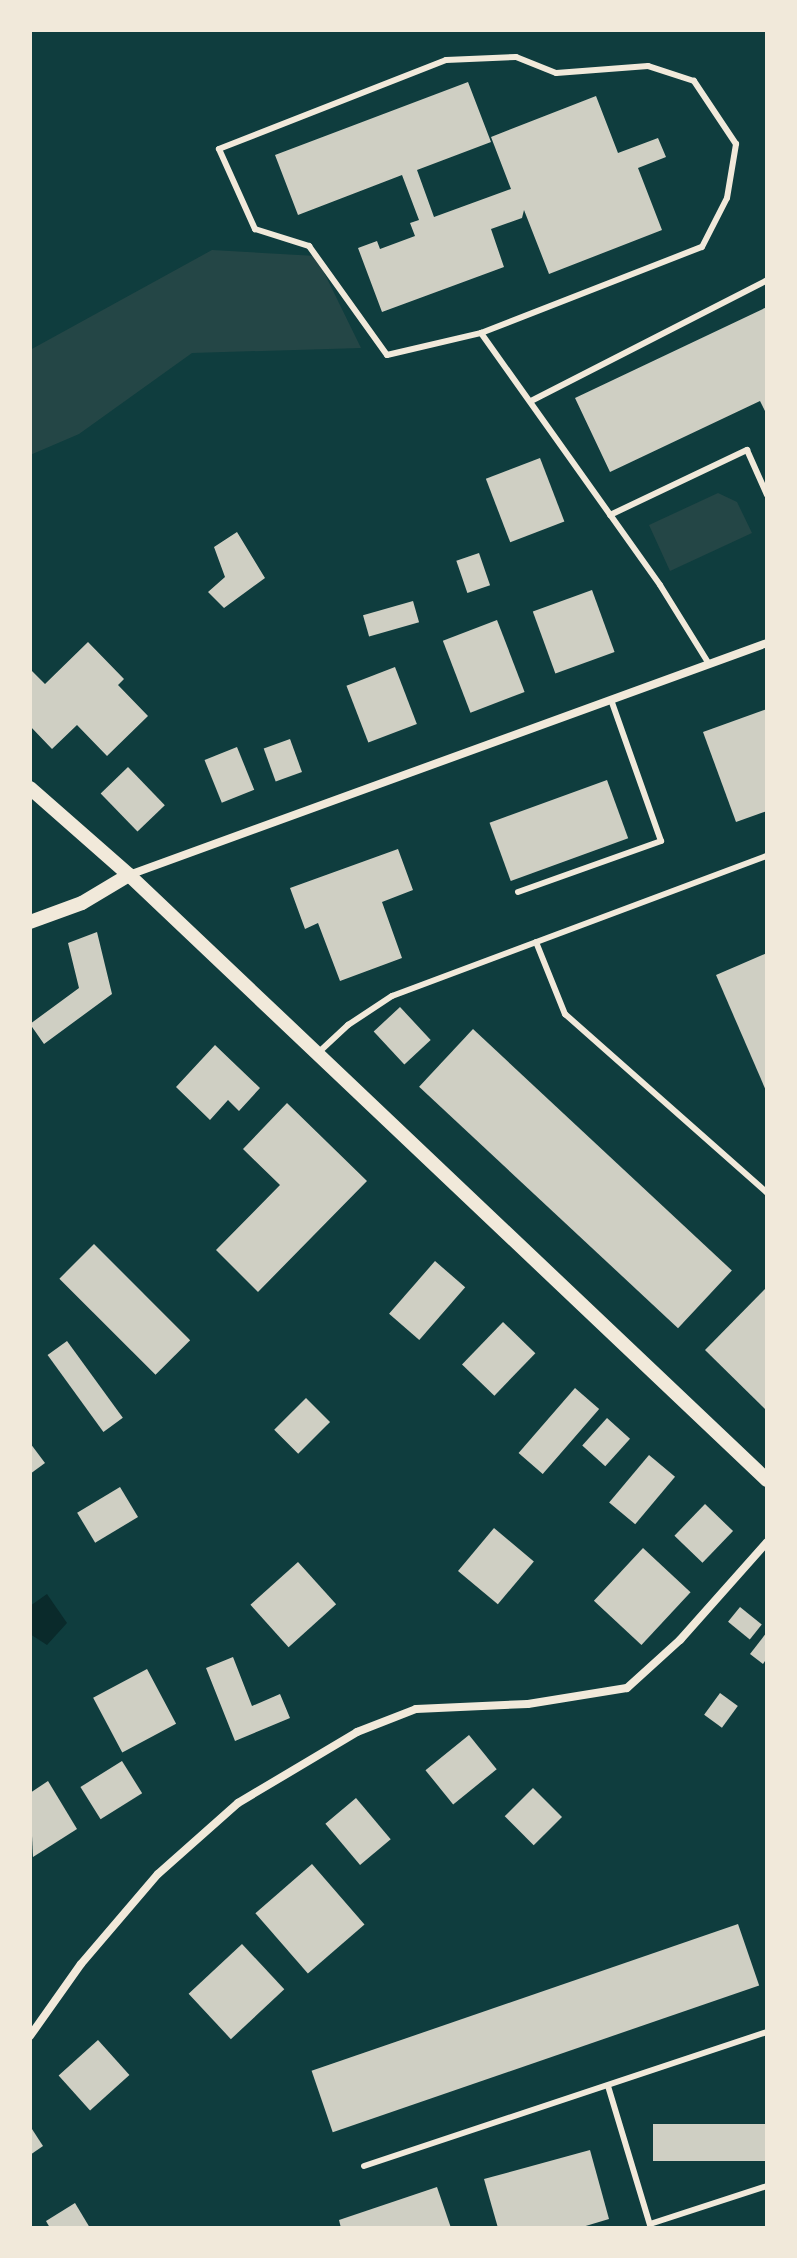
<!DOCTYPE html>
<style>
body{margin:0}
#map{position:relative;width:797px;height:2258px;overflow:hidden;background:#0f3d3e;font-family:Inter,sans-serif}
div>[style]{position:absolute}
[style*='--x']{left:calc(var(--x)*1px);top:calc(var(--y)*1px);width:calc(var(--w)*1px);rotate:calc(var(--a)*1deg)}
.green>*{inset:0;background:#244646}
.water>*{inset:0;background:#0a2a2b}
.building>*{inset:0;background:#cfcfc3;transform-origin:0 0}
.service>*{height:6px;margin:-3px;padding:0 3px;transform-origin:3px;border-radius:3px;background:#f1e9da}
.minor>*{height:8px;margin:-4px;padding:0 4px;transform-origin:4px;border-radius:4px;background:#f1e9da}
.tertiary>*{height:14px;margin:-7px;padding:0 7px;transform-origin:7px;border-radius:7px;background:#f1e9da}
span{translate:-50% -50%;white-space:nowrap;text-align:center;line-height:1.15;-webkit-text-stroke:6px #f1e9da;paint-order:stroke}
.frame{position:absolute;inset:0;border:32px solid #f1e9da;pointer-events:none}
</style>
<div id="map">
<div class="green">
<div style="clip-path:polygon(212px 250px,316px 256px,361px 348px,192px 353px,79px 434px,30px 455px,30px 350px)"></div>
<div style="clip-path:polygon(718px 493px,737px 502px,752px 533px,670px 571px,649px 525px)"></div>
</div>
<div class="water">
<div style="clip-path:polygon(47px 1594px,67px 1623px,47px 1645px,30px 1634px,30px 1606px)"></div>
</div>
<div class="building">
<div style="clip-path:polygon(468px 82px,491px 142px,417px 170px,434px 217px,511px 189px,491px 137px,596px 96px,618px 153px,658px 138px,666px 157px,638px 168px,662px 230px,549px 274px,524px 210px,522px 218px,491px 229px,504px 267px,382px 312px,358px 248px,377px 241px,380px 249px,415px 236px,410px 223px,419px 220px,402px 175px,298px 215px,275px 155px)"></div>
<div style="clip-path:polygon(767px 307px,767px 415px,760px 401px,610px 472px,575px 398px)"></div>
<div style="left:540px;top:458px;width:68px;height:58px;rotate:69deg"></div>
<div style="clip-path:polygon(237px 532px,265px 578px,224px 608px,208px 592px,225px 577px,214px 547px)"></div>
<div style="left:479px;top:553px;width:34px;height:24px;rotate:71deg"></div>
<div style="left:592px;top:590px;width:66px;height:63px;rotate:70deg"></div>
<div style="left:413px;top:601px;width:22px;height:52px;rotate:74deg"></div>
<div style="left:497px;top:620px;width:77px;height:58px;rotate:69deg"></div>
<div style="clip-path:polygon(88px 642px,124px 679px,118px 685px,148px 716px,107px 756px,77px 725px,52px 749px,30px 726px,30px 669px,45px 684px)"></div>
<div style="left:395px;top:667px;width:61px;height:52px;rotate:69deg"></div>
<div style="clip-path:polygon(767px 709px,767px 811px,736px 822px,703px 732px)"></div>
<div style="left:290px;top:739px;width:35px;height:28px;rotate:70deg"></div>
<div style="left:237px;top:747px;width:46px;height:35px;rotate:68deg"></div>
<div style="left:128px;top:767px;width:53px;height:38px;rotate:46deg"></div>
<div style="left:607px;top:780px;width:62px;height:125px;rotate:70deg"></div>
<div style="clip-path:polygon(398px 849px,413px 890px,382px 902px,402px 958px,340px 981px,318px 923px,305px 929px,290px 888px)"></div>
<div style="clip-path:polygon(97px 932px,112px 994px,44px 1044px,30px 1024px,79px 988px,68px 943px)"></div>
<div style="clip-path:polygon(767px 953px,767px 1093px,716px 975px)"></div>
<div style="left:400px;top:1007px;width:45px;height:36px;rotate:47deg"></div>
<div style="left:473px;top:1029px;width:354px;height:79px;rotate:43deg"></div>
<div style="clip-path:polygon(215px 1045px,260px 1088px,239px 1111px,228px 1100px,210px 1120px,176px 1087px)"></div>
<div style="clip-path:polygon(287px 1103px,367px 1181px,258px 1292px,216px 1250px,280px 1185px,243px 1149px)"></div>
<div style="left:94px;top:1244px;width:136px;height:49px;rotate:45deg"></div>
<div style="left:435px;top:1261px;width:40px;height:70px;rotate:41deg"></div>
<div style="clip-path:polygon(767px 1287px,767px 1411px,705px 1350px)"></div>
<div style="left:503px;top:1322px;width:45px;height:59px;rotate:44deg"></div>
<div style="left:67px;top:1341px;width:95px;height:24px;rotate:54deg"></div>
<div style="left:575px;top:1388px;width:32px;height:86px;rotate:41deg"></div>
<div style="left:306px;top:1398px;width:34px;height:45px;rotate:45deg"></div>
<div style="left:607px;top:1418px;width:31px;height:37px;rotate:42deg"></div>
<div style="clip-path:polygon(30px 1443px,45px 1463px,30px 1474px)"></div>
<div style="left:649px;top:1455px;width:34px;height:62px;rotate:40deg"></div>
<div style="left:120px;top:1487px;width:35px;height:50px;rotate:59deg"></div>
<div style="left:705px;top:1504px;width:39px;height:44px;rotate:44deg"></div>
<div style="left:494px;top:1528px;width:52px;height:56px;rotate:40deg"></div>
<div style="left:643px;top:1548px;width:65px;height:72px;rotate:43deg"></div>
<div style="left:298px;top:1562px;width:57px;height:64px;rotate:48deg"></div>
<div style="left:740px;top:1607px;width:28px;height:19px;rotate:39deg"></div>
<div style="clip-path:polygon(767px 1632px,767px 1658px,763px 1664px,750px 1654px)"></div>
<div style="clip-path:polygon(233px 1657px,252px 1706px,280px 1694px,290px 1718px,235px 1741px,206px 1668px)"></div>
<div style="left:147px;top:1669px;width:62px;height:61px;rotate:62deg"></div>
<div style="left:720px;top:1693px;width:22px;height:27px;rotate:36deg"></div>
<div style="left:469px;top:1735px;width:44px;height:56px;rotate:51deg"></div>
<div style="left:122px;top:1761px;width:38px;height:49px;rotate:58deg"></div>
<div style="clip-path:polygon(48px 1781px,77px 1829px,33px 1857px,30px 1793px)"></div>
<div style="left:533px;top:1788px;width:41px;height:40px;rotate:45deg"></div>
<div style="left:356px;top:1798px;width:54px;height:40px;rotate:50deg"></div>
<div style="left:312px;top:1864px;width:80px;height:75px;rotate:49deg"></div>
<div style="left:738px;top:1924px;width:65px;height:451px;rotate:71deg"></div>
<div style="left:242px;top:1944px;width:62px;height:73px;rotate:47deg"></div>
<div style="left:98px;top:2040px;width:47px;height:53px;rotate:48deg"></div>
<div style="left:767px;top:2124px;width:37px;height:114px;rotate:90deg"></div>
<div style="clip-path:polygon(30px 2126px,43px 2146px,30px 2155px)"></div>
<div style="clip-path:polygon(590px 2150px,609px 2219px,579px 2228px,498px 2228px,484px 2179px)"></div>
<div style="clip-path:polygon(437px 2187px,451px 2228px,341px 2228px,339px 2220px)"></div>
<div style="clip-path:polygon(75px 2203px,90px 2228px,50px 2228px,46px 2221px)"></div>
</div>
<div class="service">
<div style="--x:481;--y:333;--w:237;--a:-21.3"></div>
<div style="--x:702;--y:247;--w:55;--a:-63"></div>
<div style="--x:727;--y:198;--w:55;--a:-80.5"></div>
<div style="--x:736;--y:144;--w:76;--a:-123.7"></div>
<div style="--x:694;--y:81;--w:48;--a:-161.9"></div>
<div style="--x:648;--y:66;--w:92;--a:175.6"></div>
<div style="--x:556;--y:73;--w:43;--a:-158.2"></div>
<div style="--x:516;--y:57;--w:70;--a:177.5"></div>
<div style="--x:446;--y:60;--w:244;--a:158.6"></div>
<div style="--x:219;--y:149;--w:88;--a:65.8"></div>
<div style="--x:255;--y:229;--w:57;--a:17.5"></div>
<div style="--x:309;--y:246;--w:134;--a:54.4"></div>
<div style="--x:387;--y:355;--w:97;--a:-13.2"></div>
<div style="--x:481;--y:333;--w:309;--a:54.6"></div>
<div style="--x:660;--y:585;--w:93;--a:58.2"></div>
<div style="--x:531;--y:401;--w:265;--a:-27.1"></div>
<div style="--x:610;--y:515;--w:152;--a:-25.4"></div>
<div style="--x:747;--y:450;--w:49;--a:66"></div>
<div style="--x:518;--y:892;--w:152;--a:-19.6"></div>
<div style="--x:661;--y:841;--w:150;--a:-109.5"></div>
<div style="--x:536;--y:942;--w:78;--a:68.1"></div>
<div style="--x:565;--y:1014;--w:270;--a:41.5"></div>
<div style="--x:319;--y:1052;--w:40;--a:-43"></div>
<div style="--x:348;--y:1025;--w:53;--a:-33.4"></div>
<div style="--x:392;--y:996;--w:400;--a:-20.5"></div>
<div style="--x:608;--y:2086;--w:148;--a:73.2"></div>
<div style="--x:364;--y:2166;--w:425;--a:-18.4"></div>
<div style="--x:650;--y:2224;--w:123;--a:-18"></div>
</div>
<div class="minor">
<div style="--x:129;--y:875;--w:679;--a:-19.98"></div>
<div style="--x:30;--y:2036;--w:88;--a:-54.7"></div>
<div style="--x:81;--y:1964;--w:118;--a:-49.5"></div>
<div style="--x:158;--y:1874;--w:107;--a:-41.6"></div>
<div style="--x:238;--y:1803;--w:139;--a:-30.8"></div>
<div style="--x:357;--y:1732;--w:63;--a:-21.3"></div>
<div style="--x:416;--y:1709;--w:112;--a:-2.6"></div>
<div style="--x:528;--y:1704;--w:100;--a:-9.2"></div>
<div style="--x:627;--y:1688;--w:72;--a:-42.2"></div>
<div style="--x:680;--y:1640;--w:131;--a:-48.4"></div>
</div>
<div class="tertiary">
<div style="--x:30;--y:788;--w:132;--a:41.3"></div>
<div style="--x:129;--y:875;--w:879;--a:43.48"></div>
<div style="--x:30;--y:922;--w:55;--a:-20.1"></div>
<div style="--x:82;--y:903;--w:55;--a:-30.8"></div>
</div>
<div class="frame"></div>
</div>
